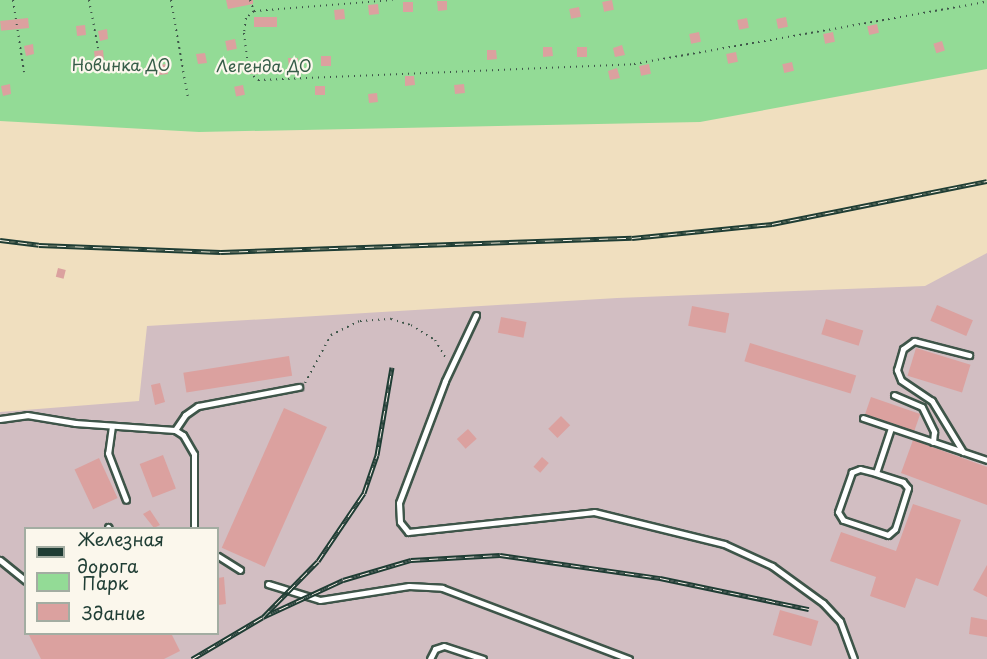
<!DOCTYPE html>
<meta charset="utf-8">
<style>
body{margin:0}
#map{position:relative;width:987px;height:659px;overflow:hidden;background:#f0dfbf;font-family:"Playpen Sans",sans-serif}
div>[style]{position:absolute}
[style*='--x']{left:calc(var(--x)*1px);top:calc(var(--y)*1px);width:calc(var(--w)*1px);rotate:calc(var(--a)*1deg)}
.industrial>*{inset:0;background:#d2bec2}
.green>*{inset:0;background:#93db96}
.building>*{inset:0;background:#dba19f;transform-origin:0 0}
.path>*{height:2px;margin-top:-1px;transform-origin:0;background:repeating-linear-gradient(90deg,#3e5549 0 1.5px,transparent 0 6px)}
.roads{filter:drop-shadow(2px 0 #3e5549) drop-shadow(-2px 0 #3e5549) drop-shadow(0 2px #3e5549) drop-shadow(0 -2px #3e5549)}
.service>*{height:5px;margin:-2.5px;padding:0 2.5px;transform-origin:2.5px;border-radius:2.5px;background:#fff}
.rail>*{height:5px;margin-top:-2.5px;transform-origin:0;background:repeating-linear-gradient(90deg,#fbf7ec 0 9px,#1f3d34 0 18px);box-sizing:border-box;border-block:2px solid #1f3d34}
span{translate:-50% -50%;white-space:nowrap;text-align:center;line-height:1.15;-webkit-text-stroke:4.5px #fbf7ec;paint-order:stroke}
.park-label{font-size:16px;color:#365d48}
.legend{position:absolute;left:24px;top:527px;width:195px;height:108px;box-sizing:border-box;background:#fbf7ec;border:2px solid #a3ada2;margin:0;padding:8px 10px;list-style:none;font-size:18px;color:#1f3d34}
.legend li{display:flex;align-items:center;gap:12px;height:30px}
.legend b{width:30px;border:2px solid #a3ada2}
</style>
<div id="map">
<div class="industrial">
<div style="clip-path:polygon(evenodd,987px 253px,987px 659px,0 659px,0 412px,139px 401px,147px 326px,617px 298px,925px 286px,987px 253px,26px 528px,218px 528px,218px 634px,26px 634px,26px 528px)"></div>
</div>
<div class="green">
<div style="clip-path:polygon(0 0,987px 0,987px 69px,700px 122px,199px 132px,0 121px)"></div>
</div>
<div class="building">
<div style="clip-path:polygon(226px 0,253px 0,253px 4px,228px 9px)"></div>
<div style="left:612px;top:0;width:10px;height:10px;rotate:79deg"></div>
<div style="clip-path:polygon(437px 1px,447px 1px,447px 10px,438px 11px)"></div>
<div style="left:413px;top:2px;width:10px;height:10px;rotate:90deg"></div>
<div style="left:378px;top:4px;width:10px;height:10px;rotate:84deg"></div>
<div style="left:579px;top:7px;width:10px;height:10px;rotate:79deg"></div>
<div style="left:344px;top:9px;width:10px;height:10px;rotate:84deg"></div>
<div style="left:277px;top:17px;width:10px;height:23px;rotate:90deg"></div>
<div style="left:786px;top:17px;width:10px;height:10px;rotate:79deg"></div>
<div style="left:28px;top:18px;width:10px;height:28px;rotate:84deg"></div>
<div style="left:747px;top:18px;width:10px;height:10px;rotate:79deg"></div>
<div style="left:877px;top:24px;width:9px;height:10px;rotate:77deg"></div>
<div style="left:85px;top:25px;width:10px;height:9px;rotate:84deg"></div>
<div style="clip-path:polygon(107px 29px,108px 39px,100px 41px,98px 31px)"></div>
<div style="left:699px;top:32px;width:10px;height:10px;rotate:79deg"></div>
<div style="left:833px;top:32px;width:10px;height:10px;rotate:79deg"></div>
<div style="left:235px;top:39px;width:10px;height:10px;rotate:79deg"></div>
<div style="left:942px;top:41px;width:10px;height:9px;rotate:73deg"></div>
<div style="clip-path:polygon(33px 44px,34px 54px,26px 56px,24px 46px)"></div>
<div style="clip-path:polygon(622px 45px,625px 55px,615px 57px,613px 48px)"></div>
<div style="clip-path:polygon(543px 47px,552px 47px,553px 56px,543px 57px)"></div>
<div style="left:587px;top:47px;width:10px;height:10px;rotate:90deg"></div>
<div style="left:103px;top:50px;width:10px;height:9px;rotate:84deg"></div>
<div style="clip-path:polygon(487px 50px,496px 50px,497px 59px,487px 60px)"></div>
<div style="left:736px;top:52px;width:10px;height:10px;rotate:79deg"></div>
<div style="clip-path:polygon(205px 53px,207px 63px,198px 64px,196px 54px)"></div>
<div style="left:321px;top:56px;width:10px;height:10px"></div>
<div style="clip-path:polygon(288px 58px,298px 58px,298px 67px,289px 68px)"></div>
<div style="left:792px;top:62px;width:9px;height:10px;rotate:77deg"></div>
<div style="left:167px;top:64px;width:10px;height:9px;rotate:84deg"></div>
<div style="left:250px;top:64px;width:10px;height:10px"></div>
<div style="left:649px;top:64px;width:10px;height:10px;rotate:79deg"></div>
<div style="clip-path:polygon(617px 68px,620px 78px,610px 80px,608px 71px)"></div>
<div style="clip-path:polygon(405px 76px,414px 76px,415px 85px,405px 86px)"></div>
<div style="clip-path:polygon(10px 84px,11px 94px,3px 96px,1px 86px)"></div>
<div style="left:464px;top:84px;width:9px;height:10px;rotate:84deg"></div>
<div style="left:243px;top:85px;width:10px;height:9px;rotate:79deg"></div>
<div style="left:325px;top:86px;width:9px;height:10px;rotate:90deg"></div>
<div style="left:377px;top:93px;width:9px;height:9px;rotate:84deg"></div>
<div style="left:58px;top:268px;width:8px;height:9px;rotate:14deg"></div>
<div style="left:937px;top:305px;width:39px;height:17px;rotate:23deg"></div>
<div style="left:692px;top:306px;width:38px;height:20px;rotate:11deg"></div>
<div style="left:501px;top:317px;width:26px;height:16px;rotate:11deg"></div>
<div style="left:826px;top:319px;width:39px;height:16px;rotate:17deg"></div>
<div style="left:750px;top:343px;width:111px;height:19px;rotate:17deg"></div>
<div style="left:916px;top:348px;width:57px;height:29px;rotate:17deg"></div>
<div style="left:289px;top:356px;width:20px;height:107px;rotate:81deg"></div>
<div style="clip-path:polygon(160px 383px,165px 402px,155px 405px,151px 385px)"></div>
<div style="left:871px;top:397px;width:52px;height:18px;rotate:19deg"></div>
<div style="left:284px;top:408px;width:47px;height:153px;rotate:24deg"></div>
<div style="left:561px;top:416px;width:13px;height:18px;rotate:45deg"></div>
<div style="left:468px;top:429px;width:13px;height:15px;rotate:48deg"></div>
<div style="clip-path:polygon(913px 440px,987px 467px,987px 505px,901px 473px)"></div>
<div style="left:163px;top:455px;width:36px;height:25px;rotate:69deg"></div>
<div style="left:542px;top:457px;width:9px;height:13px;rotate:41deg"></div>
<div style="left:99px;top:458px;width:44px;height:27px;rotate:65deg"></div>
<div style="clip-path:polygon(913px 504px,961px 520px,938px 586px,916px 578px,905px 608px,870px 596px,876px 577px,830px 561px,841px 532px,896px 551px)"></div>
<div style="clip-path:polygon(150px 510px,160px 525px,154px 528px,143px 514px)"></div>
<div style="clip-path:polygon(987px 565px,987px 597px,973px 590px)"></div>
<div style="clip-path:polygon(224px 577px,226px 604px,218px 605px,218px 578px)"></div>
<div style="left:780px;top:610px;width:40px;height:26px;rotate:16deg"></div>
<div style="clip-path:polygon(971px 617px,987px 620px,987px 637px,969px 634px)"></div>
<div style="clip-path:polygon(28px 633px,171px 633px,180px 651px,164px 659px,41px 659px)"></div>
</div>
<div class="path">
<div style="--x:13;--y:0;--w:73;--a:81.3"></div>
<div style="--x:89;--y:0;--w:49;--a:79.4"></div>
<div style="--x:171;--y:0;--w:99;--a:80.2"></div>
<div style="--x:250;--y:0;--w:12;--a:70"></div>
<div style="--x:254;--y:11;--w:11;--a:139"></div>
<div style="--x:246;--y:18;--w:15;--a:98"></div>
<div style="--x:244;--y:33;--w:39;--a:83"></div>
<div style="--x:249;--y:72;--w:12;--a:42"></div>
<div style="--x:258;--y:80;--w:376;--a:-2.4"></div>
<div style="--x:634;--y:64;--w:358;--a:-10"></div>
<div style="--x:254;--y:11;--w:139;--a:-4.5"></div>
<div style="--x:305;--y:383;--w:55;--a:-61.6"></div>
<div style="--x:331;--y:335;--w:32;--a:-26"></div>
<div style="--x:360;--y:321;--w:31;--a:-4"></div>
<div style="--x:391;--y:319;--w:21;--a:17"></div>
<div style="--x:411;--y:325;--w:28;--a:32"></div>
<div style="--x:435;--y:340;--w:23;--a:59"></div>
</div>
<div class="roads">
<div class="service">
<div style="--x:476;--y:315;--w:73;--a:115.2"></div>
<div style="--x:445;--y:381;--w:130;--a:110.7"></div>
<div style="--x:399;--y:503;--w:19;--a:87"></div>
<div style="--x:400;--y:522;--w:13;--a:51"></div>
<div style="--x:408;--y:532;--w:187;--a:-6.1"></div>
<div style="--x:594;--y:512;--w:134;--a:13.8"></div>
<div style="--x:724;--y:544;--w:53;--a:24.6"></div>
<div style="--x:772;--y:566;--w:63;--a:36"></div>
<div style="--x:823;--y:603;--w:25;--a:47"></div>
<div style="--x:840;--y:621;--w:40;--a:69.8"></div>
<div style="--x:894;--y:395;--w:30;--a:23"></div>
<div style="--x:922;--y:407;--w:28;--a:64"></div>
<div style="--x:934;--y:432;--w:10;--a:96"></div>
<div style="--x:863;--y:418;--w:131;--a:18.7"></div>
<div style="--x:0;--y:419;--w:27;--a:-8"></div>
<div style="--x:27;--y:415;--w:49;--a:9.5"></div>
<div style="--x:75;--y:423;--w:100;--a:4"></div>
<div style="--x:175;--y:430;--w:9;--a:32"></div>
<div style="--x:183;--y:435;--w:22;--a:60"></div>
<div style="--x:194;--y:454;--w:74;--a:90"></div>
<div style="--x:112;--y:426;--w:27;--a:98"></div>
<div style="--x:108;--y:453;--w:50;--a:69"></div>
<div style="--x:175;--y:430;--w:18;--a:-56"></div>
<div style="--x:185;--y:415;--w:16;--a:-35"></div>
<div style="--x:198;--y:406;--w:103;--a:-10.7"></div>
<div style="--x:963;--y:452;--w:60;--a:-121.3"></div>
<div style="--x:932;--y:401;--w:37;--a:-146"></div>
<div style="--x:901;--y:380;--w:11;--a:-112"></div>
<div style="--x:897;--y:370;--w:22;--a:-74"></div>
<div style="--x:903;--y:349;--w:14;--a:-36"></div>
<div style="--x:914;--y:341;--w:57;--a:14.3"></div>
<div style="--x:876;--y:473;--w:16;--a:-166"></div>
<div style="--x:860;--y:469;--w:9;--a:159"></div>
<div style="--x:852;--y:472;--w:42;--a:109.3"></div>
<div style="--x:838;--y:512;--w:9;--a:58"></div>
<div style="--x:843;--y:520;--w:47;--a:18.4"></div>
<div style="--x:888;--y:535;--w:9;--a:-41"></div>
<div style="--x:895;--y:529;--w:43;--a:-72.4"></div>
<div style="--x:908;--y:488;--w:8;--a:-130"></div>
<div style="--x:903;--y:482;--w:28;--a:-162"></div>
<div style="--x:876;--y:473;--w:47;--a:-71.6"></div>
<div style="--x:108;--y:527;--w:1;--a:45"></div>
<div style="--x:218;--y:556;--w:26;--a:32"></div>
<div style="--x:0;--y:560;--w:33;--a:39"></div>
<div style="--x:268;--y:584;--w:54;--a:17.1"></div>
<div style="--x:320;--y:600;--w:90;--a:-8.9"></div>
<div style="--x:409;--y:586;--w:33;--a:3"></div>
<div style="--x:442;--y:588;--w:200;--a:20.8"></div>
<div style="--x:430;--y:659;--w:11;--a:-63"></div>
<div style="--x:435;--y:649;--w:9;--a:-18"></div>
<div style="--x:444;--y:646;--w:41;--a:18.4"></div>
</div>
</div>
<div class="rail">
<div style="--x:0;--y:240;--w:39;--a:7"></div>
<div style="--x:39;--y:245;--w:182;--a:2.2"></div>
<div style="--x:221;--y:252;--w:411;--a:-2"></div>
<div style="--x:632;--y:238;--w:141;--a:-5.7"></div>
<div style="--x:772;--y:224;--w:219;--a:-11.3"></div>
<div style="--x:263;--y:617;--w:88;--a:-24.8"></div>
<div style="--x:343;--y:580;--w:71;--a:-16.4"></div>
<div style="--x:411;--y:560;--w:89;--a:-3.2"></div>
<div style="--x:500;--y:555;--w:162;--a:8.2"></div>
<div style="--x:660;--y:578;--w:152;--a:11.8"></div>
<div style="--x:192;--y:659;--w:82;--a:-30.6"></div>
<div style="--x:263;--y:617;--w:78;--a:-45.5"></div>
<div style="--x:318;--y:561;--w:82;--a:-55.9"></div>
<div style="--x:364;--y:493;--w:40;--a:-71.1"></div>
<div style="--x:377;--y:455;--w:89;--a:-80.3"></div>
</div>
<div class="park-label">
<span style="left:121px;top:64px">Новинка ДО</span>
<span style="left:264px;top:65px">Легенда ДО</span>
</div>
<ul class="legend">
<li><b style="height:8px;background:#1f3d34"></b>Железная дорога</li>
<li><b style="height:16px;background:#93db96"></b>Парк</li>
<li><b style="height:16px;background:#dba19f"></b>Здание</li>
</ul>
</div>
